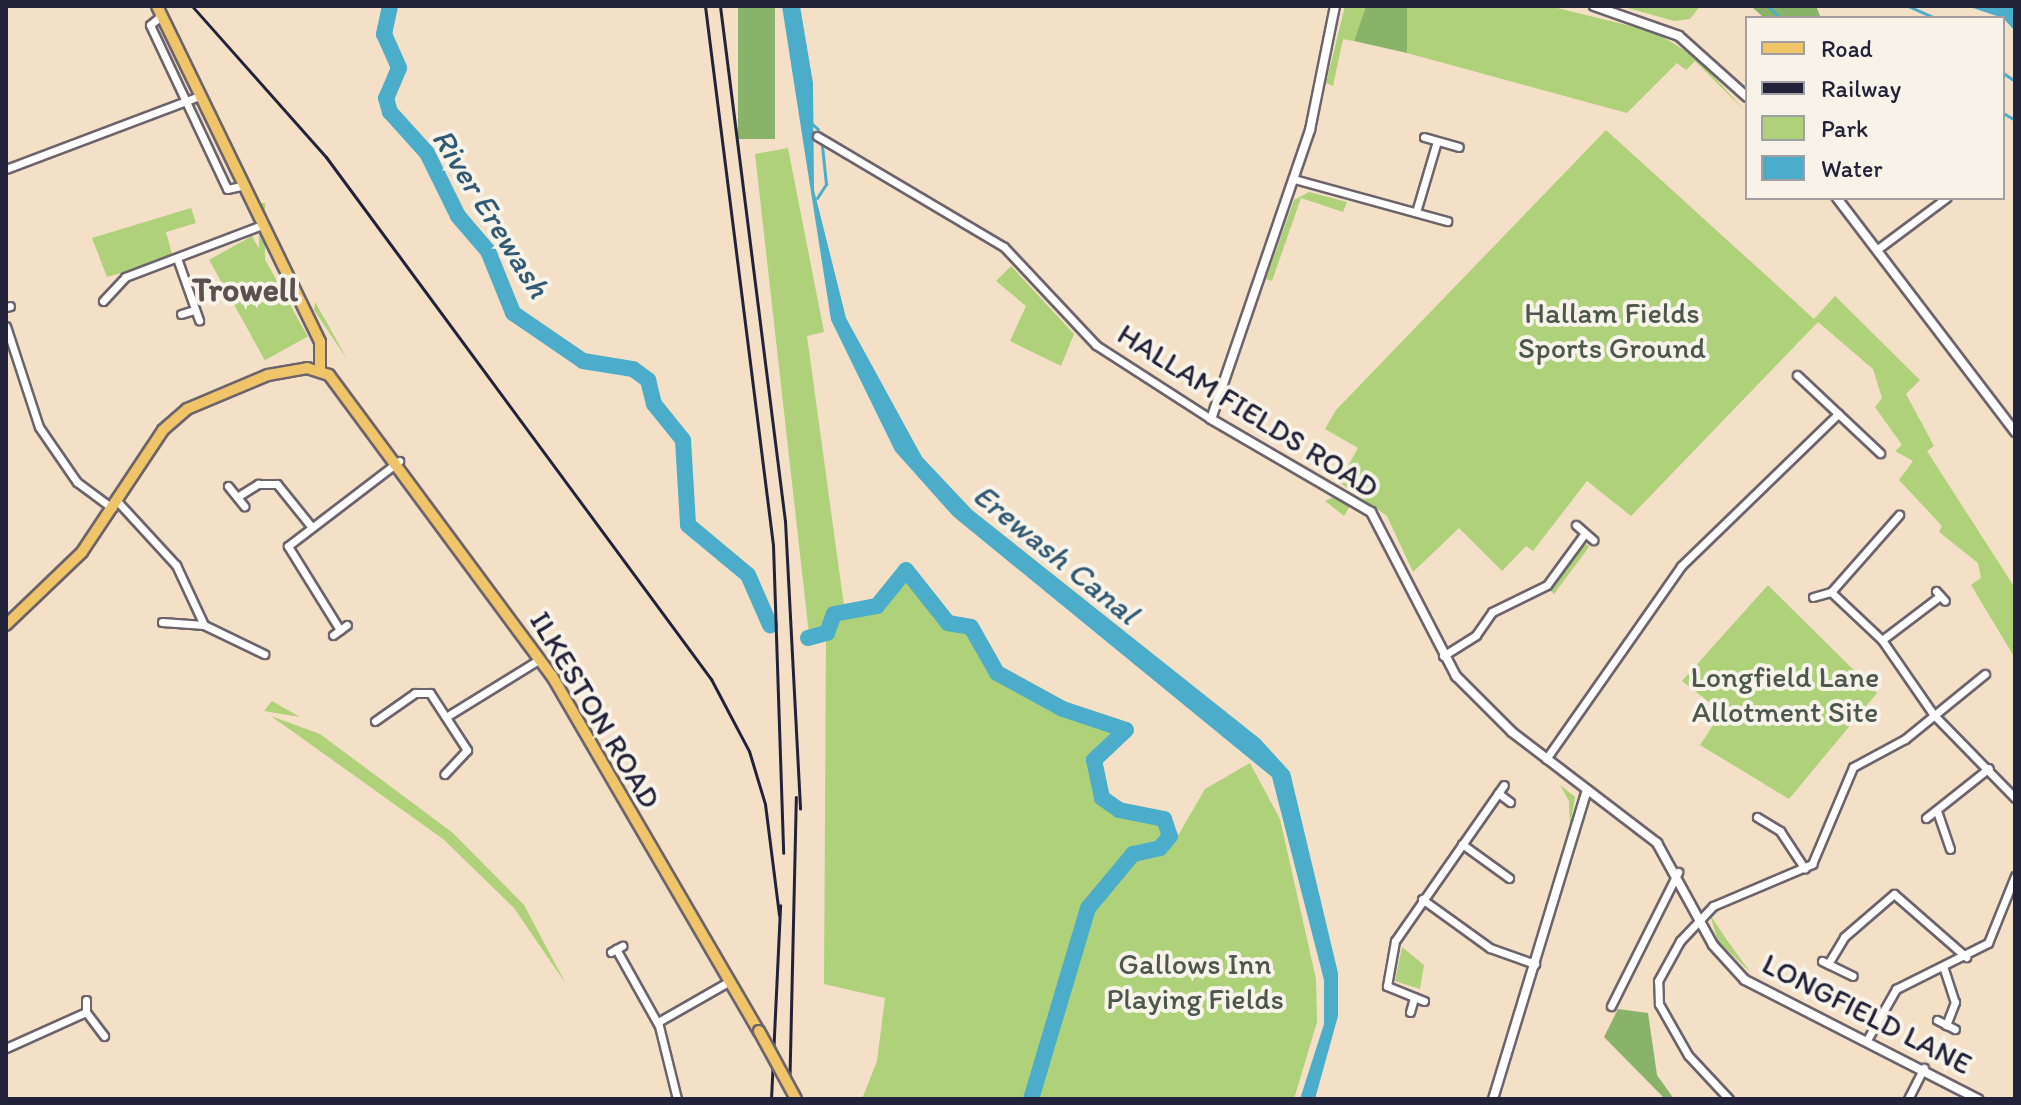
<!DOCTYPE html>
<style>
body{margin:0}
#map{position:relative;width:2021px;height:1105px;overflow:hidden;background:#f4e0c6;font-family:Itim,sans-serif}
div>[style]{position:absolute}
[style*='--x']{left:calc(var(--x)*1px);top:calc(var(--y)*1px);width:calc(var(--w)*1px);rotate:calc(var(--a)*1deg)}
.green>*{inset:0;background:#aed17a;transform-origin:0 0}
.forest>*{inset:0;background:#8ab36a;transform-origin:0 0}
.water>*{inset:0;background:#4badca}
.stream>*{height:3px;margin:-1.5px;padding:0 1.5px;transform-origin:1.5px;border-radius:1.5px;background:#4badca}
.river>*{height:16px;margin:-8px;padding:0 8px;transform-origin:8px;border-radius:8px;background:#4badca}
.roads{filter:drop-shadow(2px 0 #6c646c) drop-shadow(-2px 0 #6c646c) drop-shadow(0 2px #6c646c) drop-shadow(0 -2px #6c646c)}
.minor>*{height:7px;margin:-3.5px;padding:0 3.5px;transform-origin:3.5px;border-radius:3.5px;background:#fff}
.tertiary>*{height:8px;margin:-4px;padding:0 4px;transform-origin:4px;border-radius:4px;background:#fff}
.primary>*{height:10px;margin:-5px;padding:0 5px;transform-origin:5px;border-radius:5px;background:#f0c469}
.rail>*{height:3px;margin:-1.5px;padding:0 1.5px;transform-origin:1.5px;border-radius:1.5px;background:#22223b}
.bridges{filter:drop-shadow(2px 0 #6c646c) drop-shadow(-2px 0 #6c646c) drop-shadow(0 2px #6c646c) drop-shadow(0 -2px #6c646c)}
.primary-bridge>*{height:10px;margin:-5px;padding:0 5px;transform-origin:5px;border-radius:5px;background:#f0c469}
span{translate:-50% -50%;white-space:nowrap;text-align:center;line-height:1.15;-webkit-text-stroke:8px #f7f3e8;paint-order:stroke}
.park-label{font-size:30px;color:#4c574e}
.street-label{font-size:30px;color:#22223b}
.water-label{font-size:32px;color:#325a74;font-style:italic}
.quarter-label{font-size:34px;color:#5c5150;font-weight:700}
.frame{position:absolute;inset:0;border:8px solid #22223b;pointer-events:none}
.legend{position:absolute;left:1745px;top:16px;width:260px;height:184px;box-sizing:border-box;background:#f7f3e8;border:2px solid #a29fa3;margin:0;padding:10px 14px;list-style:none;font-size:24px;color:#22223b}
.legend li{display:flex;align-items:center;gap:16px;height:40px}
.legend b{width:40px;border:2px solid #a29fa3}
</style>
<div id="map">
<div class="green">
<div style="clip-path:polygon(1345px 6px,1366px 6px,1354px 41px,1343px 39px,1333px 86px,1326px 83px)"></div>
<div style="clip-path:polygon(1407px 6px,1549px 6px,1655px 32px,1697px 58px,1745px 111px,1695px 61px,1686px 70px,1677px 63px,1627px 113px,1407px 53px)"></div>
<div style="clip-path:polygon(1621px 6px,1700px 6px,1690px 19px,1674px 21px)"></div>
<div style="clip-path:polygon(1606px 130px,1814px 319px,1835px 296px,1920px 380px,1906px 394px,1934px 446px,1927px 451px,2015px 588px,2015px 658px,1971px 585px,1981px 578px,1978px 563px,1939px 532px,1942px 526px,1899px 480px,1913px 461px,1895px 451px,1902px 445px,1875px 407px,1882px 398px,1873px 369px,1818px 322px,1631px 516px,1587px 481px,1533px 551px,1526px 546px,1502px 571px,1459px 528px,1413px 572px,1387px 516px,1339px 482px,1358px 448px,1325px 429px,1336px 410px)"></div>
<div style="clip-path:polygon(788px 148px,824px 332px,807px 336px,844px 606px,830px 612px,819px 634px,809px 634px,755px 154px)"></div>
<div style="clip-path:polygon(1309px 192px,1347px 202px,1343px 212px,1301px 198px,1272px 281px,1266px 279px,1294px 200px)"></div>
<div style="left:259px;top:203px;width:6px;height:108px"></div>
<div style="clip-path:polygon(191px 208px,196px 223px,166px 232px,173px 258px,107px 277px,92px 238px)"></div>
<div style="left:252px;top:236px;width:115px;height:49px;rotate:61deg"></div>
<div style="clip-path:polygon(1011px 266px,1074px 334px,1061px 366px,1010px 341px,1026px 306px,996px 281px)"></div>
<div style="clip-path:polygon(315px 302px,327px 323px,347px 359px,314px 310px)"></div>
<div style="clip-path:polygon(1336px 496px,1351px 504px,1344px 516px,1325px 501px)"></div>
<div style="clip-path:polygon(1587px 544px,1589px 547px,1554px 594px,1550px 590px,1576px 550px)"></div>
<div style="clip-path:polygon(907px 574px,933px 604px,940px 626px,967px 630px,998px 679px,1121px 731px,1087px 756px,1099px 802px,1165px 825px,1161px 840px,1130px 849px,1112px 880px,1086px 900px,1026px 1099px,862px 1099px,877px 1061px,885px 998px,824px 984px,826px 641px,836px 616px,872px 615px)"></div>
<div style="clip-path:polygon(1768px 585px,1877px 693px,1789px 799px,1700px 745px,1722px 712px,1682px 681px)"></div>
<div style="clip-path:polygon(272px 701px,300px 717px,264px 711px)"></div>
<div style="clip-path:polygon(271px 716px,320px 734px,453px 833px,524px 905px,566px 984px,514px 908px,443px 839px)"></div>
<div style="clip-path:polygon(1250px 763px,1280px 819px,1316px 979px,1317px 1022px,1294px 1099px,1035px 1099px,1093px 906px,1137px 856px,1172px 846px,1205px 789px)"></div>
<div style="clip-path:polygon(1560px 785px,1575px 797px,1570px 826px,1569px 801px)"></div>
<div style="clip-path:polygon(1710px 915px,1729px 943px,1751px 973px,1718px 941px)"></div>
<div style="clip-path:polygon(1402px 947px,1424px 965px,1420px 989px,1395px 981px)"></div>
</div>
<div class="forest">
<div style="left:738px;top:6px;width:37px;height:133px"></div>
<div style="clip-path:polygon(1366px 6px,1407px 6px,1407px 53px,1354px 41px)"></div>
<div style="clip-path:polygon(1751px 6px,1816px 6px,1821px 18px,1764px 18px)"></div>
<div style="clip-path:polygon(1618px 1009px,1648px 1013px,1657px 1075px,1674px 1099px,1665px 1099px,1604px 1037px)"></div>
</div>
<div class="water">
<div style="clip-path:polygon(782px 6px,800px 6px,813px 83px,814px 190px,846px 318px,922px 457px,972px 510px,1260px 739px,1290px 772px,1338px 973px,1338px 1016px,1315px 1099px,1300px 1099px,1324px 1024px,1324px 980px,1272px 777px,953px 516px,895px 451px,831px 320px)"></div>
<div style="clip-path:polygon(1967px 6px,2015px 6px,2015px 31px,2003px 18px)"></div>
</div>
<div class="stream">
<div style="--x:1768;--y:6;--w:17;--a:45"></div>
<div style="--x:1908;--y:6;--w:30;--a:24"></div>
<div style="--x:2003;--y:73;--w:14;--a:34"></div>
<div style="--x:2003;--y:113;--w:14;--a:30"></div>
<div style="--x:809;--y:121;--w:12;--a:42"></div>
<div style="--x:817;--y:198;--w:17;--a:-57"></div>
<div style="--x:826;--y:184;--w:39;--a:-96"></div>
</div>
<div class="river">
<div style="--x:390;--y:6;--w:29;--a:102"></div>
<div style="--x:384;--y:34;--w:37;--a:66"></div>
<div style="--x:399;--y:68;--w:33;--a:113"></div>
<div style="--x:386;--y:98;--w:15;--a:74"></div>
<div style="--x:390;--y:112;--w:55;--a:47.9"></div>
<div style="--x:427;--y:153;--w:70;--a:63.8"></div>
<div style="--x:458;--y:216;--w:46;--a:49.4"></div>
<div style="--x:488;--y:251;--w:67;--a:68"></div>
<div style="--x:513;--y:313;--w:85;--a:34.4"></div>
<div style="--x:583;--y:361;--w:51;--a:9.1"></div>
<div style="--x:633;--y:369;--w:19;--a:36"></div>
<div style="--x:648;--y:380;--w:25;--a:76"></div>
<div style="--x:654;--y:404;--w:46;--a:51.1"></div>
<div style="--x:683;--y:440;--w:85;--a:86.6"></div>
<div style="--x:688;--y:525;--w:78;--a:39.8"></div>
<div style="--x:748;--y:575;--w:55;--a:66.3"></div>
<div style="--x:808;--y:638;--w:20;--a:-15"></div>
<div style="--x:827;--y:633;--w:20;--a:-70"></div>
<div style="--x:834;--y:614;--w:44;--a:-10.5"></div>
<div style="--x:877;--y:606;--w:46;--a:-51.1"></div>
<div style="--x:906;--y:570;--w:68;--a:51.6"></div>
<div style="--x:948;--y:623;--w:23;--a:10"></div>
<div style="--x:971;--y:627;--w:53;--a:60.5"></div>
<div style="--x:997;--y:673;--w:75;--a:28.6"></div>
<div style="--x:1063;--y:709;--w:66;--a:18.4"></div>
<div style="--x:1126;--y:730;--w:44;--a:136.8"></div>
<div style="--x:1094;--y:760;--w:39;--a:78"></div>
<div style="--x:1102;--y:798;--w:21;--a:35"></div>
<div style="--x:1119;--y:810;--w:46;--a:11.3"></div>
<div style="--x:1164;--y:819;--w:18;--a:71"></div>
<div style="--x:1170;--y:836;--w:16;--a:130"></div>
<div style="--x:1160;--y:848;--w:28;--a:167"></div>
<div style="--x:1133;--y:854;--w:70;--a:129.8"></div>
<div style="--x:1088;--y:908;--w:199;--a:106.6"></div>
</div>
<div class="roads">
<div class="minor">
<div style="--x:161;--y:16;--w:14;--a:141"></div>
<div style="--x:150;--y:25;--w:181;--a:64.8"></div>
<div style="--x:227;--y:189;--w:14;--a:-12"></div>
<div style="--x:817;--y:136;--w:217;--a:30.7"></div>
<div style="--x:1004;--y:247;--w:134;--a:46.8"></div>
<div style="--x:1096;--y:345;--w:137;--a:32.8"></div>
<div style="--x:1424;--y:137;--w:36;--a:16"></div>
<div style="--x:6;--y:169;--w:206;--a:-20.7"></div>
<div style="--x:1294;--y:179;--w:159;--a:15.4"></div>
<div style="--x:1416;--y:212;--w:74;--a:-73.5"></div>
<div style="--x:1879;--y:248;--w:84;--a:-36.7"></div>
<div style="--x:178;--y:261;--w:63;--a:70.4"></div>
<div style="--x:103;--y:301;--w:33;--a:-47"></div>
<div style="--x:125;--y:277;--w:143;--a:-20.8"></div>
<div style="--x:6;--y:307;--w:4;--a:-14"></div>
<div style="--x:181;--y:314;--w:14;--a:-17"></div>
<div style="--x:6;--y:326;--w:106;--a:71.9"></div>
<div style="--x:39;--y:427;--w:67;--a:55.4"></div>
<div style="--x:77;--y:482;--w:44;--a:36.6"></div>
<div style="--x:1797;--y:375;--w:114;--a:43.2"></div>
<div style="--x:228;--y:486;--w:26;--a:51"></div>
<div style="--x:237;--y:497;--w:25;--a:-32"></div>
<div style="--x:258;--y:484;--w:19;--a:0"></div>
<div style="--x:277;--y:484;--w:53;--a:51.2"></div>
<div style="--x:118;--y:502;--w:86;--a:47.4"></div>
<div style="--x:176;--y:565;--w:66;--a:65"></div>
<div style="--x:204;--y:625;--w:67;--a:25.8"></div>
<div style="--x:1576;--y:525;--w:23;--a:41"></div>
<div style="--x:1936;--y:591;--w:13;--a:48"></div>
<div style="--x:1831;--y:592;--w:70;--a:43.3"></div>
<div style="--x:1882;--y:640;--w:90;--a:55.4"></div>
<div style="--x:1933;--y:714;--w:117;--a:45.7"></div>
<div style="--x:1813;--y:597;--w:19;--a:-16"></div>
<div style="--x:1831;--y:592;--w:103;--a:-48.6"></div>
<div style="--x:162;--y:622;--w:42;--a:4.1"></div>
<div style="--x:340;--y:630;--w:99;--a:-121.8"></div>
<div style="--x:288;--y:546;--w:140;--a:-37.4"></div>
<div style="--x:333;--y:635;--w:17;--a:-36"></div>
<div style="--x:1882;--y:640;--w:73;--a:-37.2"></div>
<div style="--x:1443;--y:656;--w:39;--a:-32"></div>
<div style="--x:1476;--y:635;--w:28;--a:-55"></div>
<div style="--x:1492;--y:612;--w:61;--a:-26.1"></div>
<div style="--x:1547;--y:585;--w:64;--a:-53.8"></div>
<div style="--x:446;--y:717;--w:110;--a:-31.7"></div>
<div style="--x:375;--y:721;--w:49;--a:-35"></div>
<div style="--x:415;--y:693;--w:15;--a:0"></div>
<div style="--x:430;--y:693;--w:68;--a:57"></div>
<div style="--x:467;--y:750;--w:33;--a:133"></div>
<div style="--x:1546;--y:759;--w:236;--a:-55"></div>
<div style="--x:1681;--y:566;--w:219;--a:-44.1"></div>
<div style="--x:1498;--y:793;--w:15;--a:37"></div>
<div style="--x:1937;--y:811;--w:40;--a:71.1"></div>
<div style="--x:1757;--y:817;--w:27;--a:31"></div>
<div style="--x:1780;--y:831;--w:45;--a:56.7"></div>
<div style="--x:1926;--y:818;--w:80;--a:-38.4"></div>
<div style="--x:1462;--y:844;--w:58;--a:35.9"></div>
<div style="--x:1422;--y:899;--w:84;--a:35.8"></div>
<div style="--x:1490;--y:948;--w:48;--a:19.6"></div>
<div style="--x:616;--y:949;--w:88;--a:60.8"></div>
<div style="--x:659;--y:1026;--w:75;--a:76.1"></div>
<div style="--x:611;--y:952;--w:13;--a:-29"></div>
<div style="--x:1822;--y:961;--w:34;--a:26"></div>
<div style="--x:1828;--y:964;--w:31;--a:-59"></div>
<div style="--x:1844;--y:937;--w:66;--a:-40.7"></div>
<div style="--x:1894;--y:894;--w:96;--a:41.2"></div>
<div style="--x:1944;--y:969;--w:35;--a:72"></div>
<div style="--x:1955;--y:1002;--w:25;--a:111"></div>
<div style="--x:1424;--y:1001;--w:40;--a:-158"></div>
<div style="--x:1387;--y:986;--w:46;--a:-79.9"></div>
<div style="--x:1395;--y:941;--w:190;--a:-55.1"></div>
<div style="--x:1611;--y:1006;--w:150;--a:-63.4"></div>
<div style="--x:86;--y:1012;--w:30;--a:53"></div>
<div style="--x:1410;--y:1012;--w:15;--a:-74"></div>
<div style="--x:1937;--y:1020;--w:20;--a:27"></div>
<div style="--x:658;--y:1022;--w:83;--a:-29.7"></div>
<div style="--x:1867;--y:1040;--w:59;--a:-60.4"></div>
<div style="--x:1896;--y:989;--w:103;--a:-26.6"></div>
<div style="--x:1988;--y:943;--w:72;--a:-68.1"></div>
<div style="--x:6;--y:1048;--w:88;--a:-24.2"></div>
<div style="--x:86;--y:1012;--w:12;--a:-90"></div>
<div style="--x:1729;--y:1099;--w:60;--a:-133"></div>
<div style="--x:1688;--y:1055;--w:59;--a:-119.6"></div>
<div style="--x:1659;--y:1004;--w:23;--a:-92"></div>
<div style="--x:1658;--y:981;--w:46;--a:-61.2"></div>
<div style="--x:1680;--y:941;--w:48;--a:-46.7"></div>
<div style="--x:1713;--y:906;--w:108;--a:-23"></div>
<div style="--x:1812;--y:864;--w:105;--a:-67.1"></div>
<div style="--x:1853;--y:767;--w:59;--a:-28.3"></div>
<div style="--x:1905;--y:739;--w:103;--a:-39.1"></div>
<div style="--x:1908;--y:1099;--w:35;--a:-63"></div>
</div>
<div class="tertiary">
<div style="--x:1335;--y:6;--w:126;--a:101.4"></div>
<div style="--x:1310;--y:130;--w:305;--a:108.9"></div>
<div style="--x:1211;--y:419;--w:185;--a:30.2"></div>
<div style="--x:1371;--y:512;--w:185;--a:62.6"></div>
<div style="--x:1456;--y:676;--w:79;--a:45"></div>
<div style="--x:1512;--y:732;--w:183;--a:37.4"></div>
<div style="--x:1657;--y:843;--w:116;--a:61.2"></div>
<div style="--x:1713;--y:945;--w:47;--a:47.6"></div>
<div style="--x:1745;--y:980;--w:262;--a:27.1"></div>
<div style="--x:1594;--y:6;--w:90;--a:19.4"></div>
<div style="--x:1679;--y:36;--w:91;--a:41.9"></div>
<div style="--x:1837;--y:198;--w:294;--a:52.7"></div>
<div style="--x:1493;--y:1099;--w:323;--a:-73.1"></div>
</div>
<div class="primary">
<div style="--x:157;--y:6;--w:373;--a:64.1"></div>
<div style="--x:320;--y:342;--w:28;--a:90"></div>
<div style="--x:6;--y:625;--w:105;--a:-43.8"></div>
<div style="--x:82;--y:552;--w:146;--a:-56.4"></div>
<div style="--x:163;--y:430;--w:32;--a:-41"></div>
<div style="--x:187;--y:409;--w:88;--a:-22.8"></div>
<div style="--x:268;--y:375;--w:40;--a:-10"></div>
<div style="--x:307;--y:368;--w:23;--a:18"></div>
<div style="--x:329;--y:375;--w:375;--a:53.5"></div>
<div style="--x:552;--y:676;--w:411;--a:59.8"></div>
</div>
</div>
<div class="rail">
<div style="--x:192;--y:6;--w:202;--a:48.4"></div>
<div style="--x:326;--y:157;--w:649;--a:53.59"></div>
<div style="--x:711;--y:679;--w:81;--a:62.2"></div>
<div style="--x:749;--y:751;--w:55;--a:73.2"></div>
<div style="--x:765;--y:804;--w:112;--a:82.8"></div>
<div style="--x:705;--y:6;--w:543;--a:82.81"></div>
<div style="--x:773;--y:545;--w:308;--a:88.1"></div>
<div style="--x:720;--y:6;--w:519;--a:82.81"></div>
<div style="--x:785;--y:521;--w:288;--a:87"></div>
<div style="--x:771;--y:1099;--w:194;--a:-87.3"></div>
<div style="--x:789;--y:1099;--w:302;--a:-88.7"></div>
</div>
<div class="bridges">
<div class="primary-bridge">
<div style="--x:759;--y:1031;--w:77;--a:61.4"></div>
</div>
</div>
<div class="park-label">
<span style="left:1612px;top:330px">Hallam Fields<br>Sports Ground</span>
<span style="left:1785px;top:694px">Longfield Lane<br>Allotment Site</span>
<span style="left:1195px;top:981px">Gallows Inn<br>Playing Fields</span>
</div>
<div class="street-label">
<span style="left:1248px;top:411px;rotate:32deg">HALLAM FIELDS ROAD</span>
<span style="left:595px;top:710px;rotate:59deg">ILKESTON ROAD</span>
<span style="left:1867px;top:1014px;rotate:27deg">LONGFIELD LANE</span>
</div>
<div class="water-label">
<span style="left:491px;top:213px;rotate:58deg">River Erewash</span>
<span style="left:1056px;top:554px;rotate:39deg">Erewash Canal</span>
</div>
<div class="quarter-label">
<span style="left:245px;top:290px">Trowell</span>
</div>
<div class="frame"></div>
<ul class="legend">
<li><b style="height:10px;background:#f0c469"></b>Road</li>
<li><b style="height:10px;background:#22223b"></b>Railway</li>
<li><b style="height:22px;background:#aed17a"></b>Park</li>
<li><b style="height:22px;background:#4badca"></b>Water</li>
</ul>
</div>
